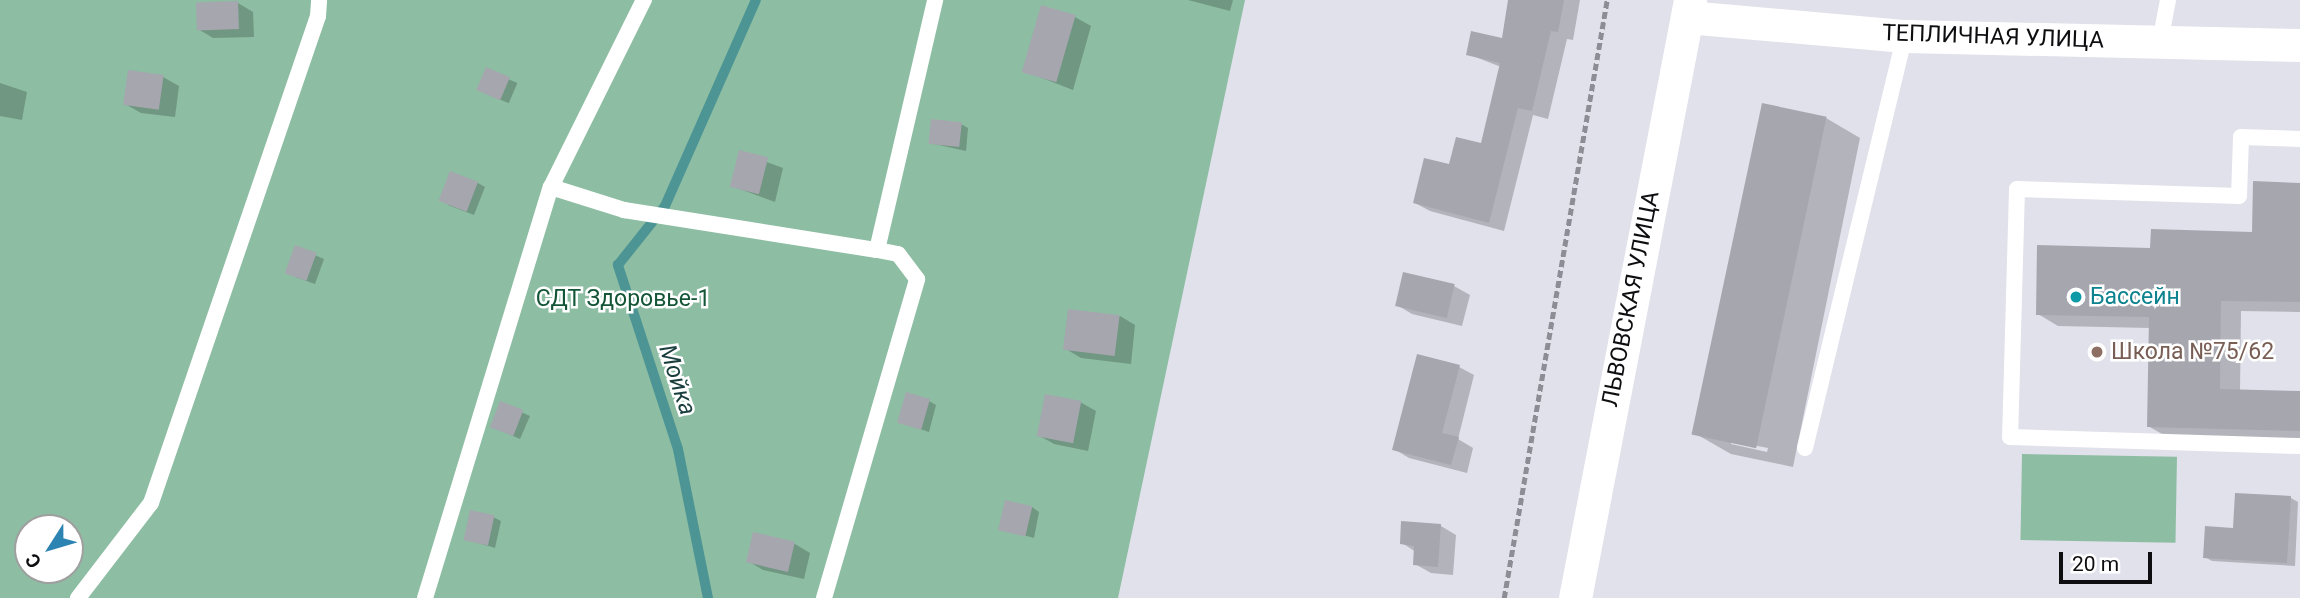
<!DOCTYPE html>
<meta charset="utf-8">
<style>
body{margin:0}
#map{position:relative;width:2300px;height:598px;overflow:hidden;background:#e0e1ea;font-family:Roboto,sans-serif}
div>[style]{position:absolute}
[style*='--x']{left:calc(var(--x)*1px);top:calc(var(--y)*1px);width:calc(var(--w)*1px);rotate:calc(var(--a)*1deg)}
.green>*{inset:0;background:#8dbda2;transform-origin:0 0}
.shadow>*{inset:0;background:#0003;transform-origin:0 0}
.stream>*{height:10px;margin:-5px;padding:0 5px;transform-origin:5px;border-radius:5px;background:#4d9595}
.building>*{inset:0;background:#a6a6af;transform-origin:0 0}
.path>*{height:4.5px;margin-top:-2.25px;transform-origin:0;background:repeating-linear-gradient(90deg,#8d8e95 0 7px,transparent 0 10.5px)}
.service>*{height:16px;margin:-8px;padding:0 8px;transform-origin:8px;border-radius:8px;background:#fff}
.minor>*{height:33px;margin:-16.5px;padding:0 16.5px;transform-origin:16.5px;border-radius:16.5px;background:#fff}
.dots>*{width:19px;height:19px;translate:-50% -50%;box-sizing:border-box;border:4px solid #fff;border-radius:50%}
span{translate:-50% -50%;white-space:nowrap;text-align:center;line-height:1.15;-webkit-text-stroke:5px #fff;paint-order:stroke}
.street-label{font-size:23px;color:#0e0e11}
.culture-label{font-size:23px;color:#0d838f}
.left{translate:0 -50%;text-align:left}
.park-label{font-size:23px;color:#145537}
.education-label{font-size:23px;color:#785e54}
.water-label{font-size:24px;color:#1a3e3e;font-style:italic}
.north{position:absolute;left:14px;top:514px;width:70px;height:70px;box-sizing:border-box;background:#fff;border:2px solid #9f9fa0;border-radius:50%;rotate:233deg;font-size:19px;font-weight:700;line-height:28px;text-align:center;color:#0e0e11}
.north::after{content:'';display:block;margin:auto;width:24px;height:32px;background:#2d83b2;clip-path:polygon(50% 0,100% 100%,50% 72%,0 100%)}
.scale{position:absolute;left:2059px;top:552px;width:93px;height:32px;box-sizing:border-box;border:4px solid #0e0e11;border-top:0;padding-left:9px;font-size:21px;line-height:24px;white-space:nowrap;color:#0e0e11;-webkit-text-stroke:5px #fff;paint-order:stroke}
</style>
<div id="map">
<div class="green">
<div style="clip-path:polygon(evenodd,0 0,1245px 0,1118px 598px,0 598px,0 0,28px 528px,70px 528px,70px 570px,28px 570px,28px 528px)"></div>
<div style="left:2022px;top:454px;width:155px;height:86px;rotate:1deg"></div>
</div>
<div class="shadow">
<div style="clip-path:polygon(1188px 0,1233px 0,1230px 11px)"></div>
<div style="clip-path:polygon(1510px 0,1580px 0,1573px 40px,1567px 39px,1548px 119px,1533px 115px,1504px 231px,1430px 211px,1415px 203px,1450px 166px,1482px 145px,1501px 67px,1468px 54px,1503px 40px)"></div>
<div style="clip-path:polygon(238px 3px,253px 12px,254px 37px,213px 38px,198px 29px)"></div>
<div style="clip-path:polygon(1075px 17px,1091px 26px,1073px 90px,1024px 71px)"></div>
<div style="left:487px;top:70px;width:33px;height:22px;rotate:23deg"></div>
<div style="clip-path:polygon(163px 77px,179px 86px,175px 117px,141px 113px,125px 104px)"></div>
<div style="clip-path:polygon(0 83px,27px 92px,22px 120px,0 116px)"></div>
<div style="clip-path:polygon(evenodd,1763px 105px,1826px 118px,1860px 138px,1793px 467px,1731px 454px,1696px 434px,1763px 105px,1731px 441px,1768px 448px,1767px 452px,1731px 444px,1731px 441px)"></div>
<div style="clip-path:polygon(961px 124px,968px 128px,966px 151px,930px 143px)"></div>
<div style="clip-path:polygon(740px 152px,783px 168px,775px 202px,732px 186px)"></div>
<div style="clip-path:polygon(478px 183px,485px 187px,474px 215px,448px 205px)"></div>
<div style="clip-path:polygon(2300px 184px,2300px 312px,2241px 311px,2240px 392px,2300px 395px,2300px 441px,2169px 438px,2148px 426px,2150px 328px,2058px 326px,2038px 314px,2152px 250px,2253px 233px)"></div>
<div style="clip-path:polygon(296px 247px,324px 259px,315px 284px,295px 277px)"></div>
<div style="clip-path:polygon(1454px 286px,1470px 295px,1462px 326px,1412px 314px,1397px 305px)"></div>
<div style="clip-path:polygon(1120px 316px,1135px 325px,1131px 364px,1081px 358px,1066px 349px)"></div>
<div style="clip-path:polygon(1459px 367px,1474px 375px,1458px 439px,1473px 448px,1467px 473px,1409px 458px,1394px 449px)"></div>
<div style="clip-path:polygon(929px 401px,936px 405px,929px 432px,899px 422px)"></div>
<div style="clip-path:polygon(1080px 402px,1096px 411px,1088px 451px,1054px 444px,1038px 435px)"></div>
<div style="clip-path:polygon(501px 403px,530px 416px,520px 439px,499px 430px)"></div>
<div style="clip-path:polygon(2291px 498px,2298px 502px,2295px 566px,2212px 561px,2205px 557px,2235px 530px)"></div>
<div style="clip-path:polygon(1032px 507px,1039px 512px,1034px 538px,1001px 529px)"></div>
<div style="clip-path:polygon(493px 517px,501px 521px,495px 548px,465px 539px)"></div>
<div style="clip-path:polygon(1441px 526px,1456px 535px,1453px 575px,1431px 573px,1415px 564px,1416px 552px,1402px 543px)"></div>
<div style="clip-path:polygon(754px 534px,795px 544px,810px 553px,804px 579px,763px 570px,748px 561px)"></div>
</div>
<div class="stream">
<div style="--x:708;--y:598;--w:152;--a:-101.4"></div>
<div style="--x:678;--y:449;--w:194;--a:-108.1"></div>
<div style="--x:618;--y:265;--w:75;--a:-51.5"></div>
<div style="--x:665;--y:206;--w:225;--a:-66.2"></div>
</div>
<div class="building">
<div style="clip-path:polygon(1508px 0,1564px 0,1558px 32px,1551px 31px,1532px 111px,1518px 108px,1489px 223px,1413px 203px,1424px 158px,1449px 164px,1456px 137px,1481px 143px,1500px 63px,1466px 55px,1471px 31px,1502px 38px)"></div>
<div style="left:238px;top:1px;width:28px;height:42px;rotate:88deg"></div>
<div style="left:1041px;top:5px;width:36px;height:70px;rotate:16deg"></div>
<div style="left:486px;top:67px;width:26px;height:25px;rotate:23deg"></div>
<div style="left:128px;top:70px;width:36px;height:35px;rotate:8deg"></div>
<div style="left:1762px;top:103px;width:66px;height:339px;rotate:12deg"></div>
<div style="left:931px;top:119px;width:31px;height:25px;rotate:6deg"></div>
<div style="left:739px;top:150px;width:30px;height:38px;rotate:14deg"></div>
<div style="left:450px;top:171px;width:30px;height:32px;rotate:21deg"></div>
<div style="clip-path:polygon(2253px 181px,2300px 183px,2300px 302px,2221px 301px,2220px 389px,2300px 391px,2300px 431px,2147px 427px,2149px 317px,2036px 315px,2037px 245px,2150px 248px,2151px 229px,2252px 232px)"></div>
<div style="left:295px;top:245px;width:23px;height:30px;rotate:20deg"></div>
<div style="left:1403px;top:272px;width:53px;height:35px;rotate:13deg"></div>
<div style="left:1068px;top:309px;width:52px;height:41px;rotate:7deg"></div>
<div style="clip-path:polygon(1417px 354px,1460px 365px,1442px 433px,1459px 437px,1451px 465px,1392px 450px)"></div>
<div style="left:906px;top:392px;width:25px;height:32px;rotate:16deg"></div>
<div style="left:1045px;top:394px;width:37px;height:43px;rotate:11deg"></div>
<div style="left:500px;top:401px;width:25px;height:28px;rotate:21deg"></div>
<div style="clip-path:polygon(2235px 493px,2291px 496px,2287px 563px,2203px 558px,2205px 526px,2233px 528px)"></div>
<div style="left:1005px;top:500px;width:28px;height:31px;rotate:13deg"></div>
<div style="left:470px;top:510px;width:25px;height:31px;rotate:12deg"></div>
<div style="clip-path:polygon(1401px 521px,1441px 524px,1438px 567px,1413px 565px,1414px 546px,1400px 544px)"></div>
<div style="left:753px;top:532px;width:43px;height:31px;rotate:13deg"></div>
</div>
<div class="path">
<div style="--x:1504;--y:598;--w:607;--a:-80.23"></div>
</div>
<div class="service">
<div style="--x:2160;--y:42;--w:43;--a:-79.2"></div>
<div style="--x:2300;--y:139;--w:59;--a:-178.1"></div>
<div style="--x:2241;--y:137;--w:59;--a:91.9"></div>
<div style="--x:2239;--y:196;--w:222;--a:-178.2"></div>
<div style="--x:2017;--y:189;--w:248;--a:91.6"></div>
<div style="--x:2010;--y:437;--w:290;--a:1.8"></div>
<div style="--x:551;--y:187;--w:77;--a:17.5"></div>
<div style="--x:624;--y:210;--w:256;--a:9"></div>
<div style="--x:877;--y:250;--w:257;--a:-76.9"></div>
<div style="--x:1805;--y:448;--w:424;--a:-76.4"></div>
<div style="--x:78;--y:598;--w:120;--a:-52.5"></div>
<div style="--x:151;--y:503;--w:515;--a:-71.07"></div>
<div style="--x:318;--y:16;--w:16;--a:-86"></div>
<div style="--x:425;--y:598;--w:430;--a:-73"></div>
<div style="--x:551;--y:187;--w:209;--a:-63.6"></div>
<div style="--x:824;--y:598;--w:332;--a:-73.7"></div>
<div style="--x:917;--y:279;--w:31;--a:-127"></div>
<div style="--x:898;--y:254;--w:21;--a:-169"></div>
</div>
<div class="minor">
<div style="--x:1687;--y:17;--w:219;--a:5"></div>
<div style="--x:1905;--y:36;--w:395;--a:1.3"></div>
<div style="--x:1575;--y:598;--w:609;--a:-79.11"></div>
</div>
<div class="dots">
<div style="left:2076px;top:297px;background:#0f9aa8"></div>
<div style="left:2097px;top:352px;background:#8d6e63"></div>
</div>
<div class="street-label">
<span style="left:1993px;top:37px;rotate:2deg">ТЕПЛИЧНАЯ УЛИЦА</span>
<span style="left:1631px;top:299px;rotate:-79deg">ЛЬВОВСКАЯ УЛИЦА</span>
</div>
<div class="culture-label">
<span class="left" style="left:2090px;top:297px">Бассейн</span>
</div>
<div class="park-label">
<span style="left:623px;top:299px">СДТ Здоровье-1</span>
</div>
<div class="education-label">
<span class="left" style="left:2111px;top:352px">Школа №75/62</span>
</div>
<div class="water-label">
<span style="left:677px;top:380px;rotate:72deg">Мойка</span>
</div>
<div class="north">С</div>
<div class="scale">20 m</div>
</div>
